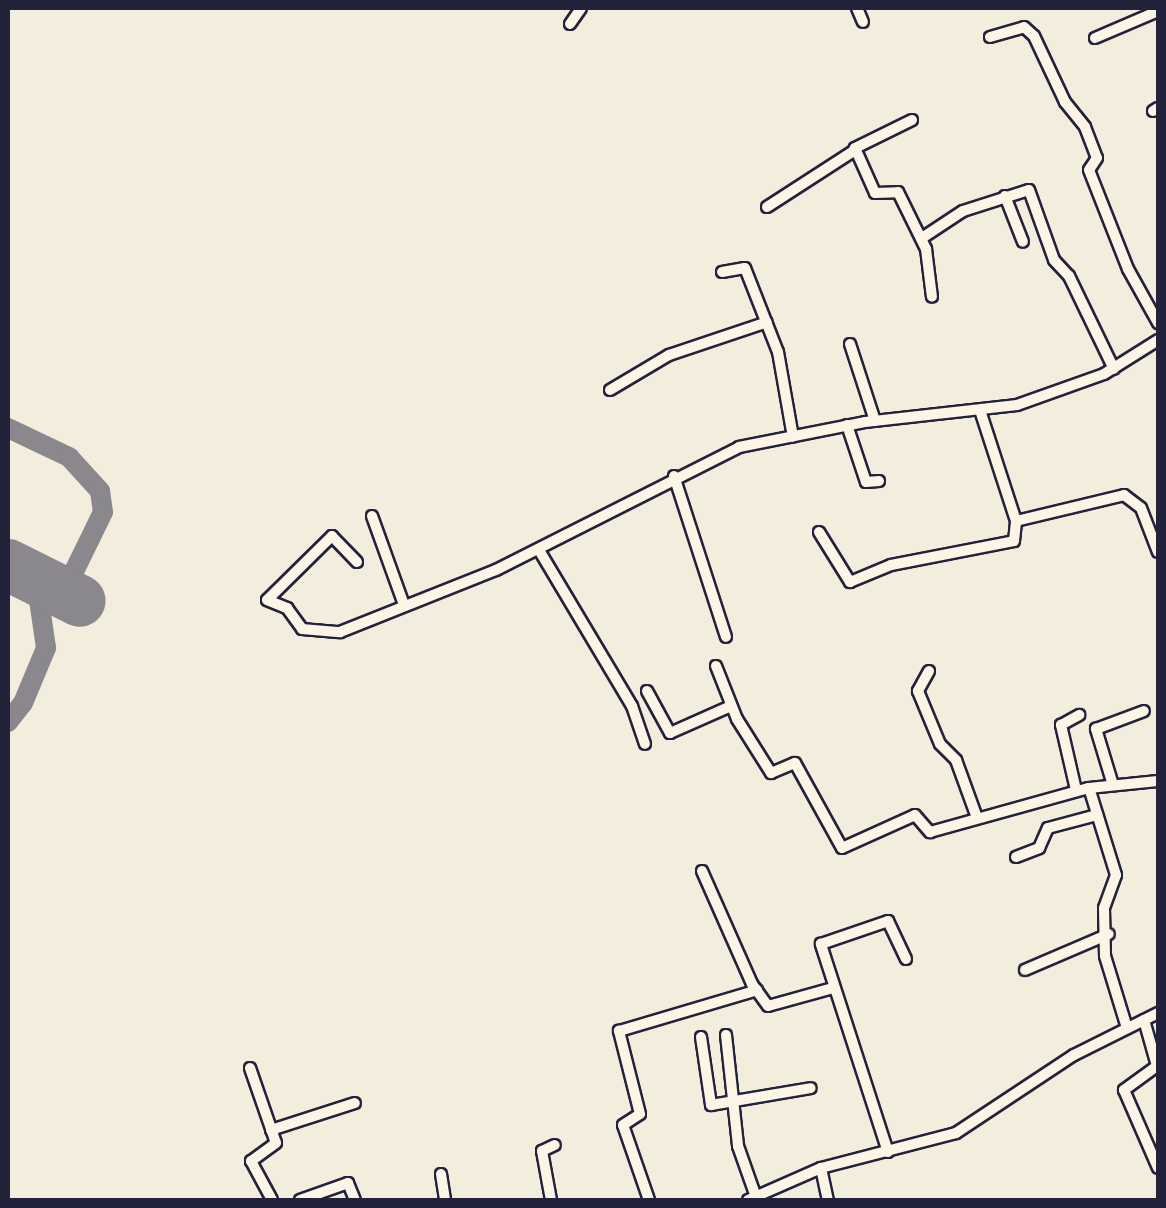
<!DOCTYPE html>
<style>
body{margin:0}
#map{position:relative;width:1166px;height:1208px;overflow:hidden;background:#f3edde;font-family:Pangolin,sans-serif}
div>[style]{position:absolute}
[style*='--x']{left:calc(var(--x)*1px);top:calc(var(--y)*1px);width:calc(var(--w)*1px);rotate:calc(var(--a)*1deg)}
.taxiway>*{height:20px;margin:-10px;padding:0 10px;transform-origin:10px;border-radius:10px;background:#8a888c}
.runway>*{height:52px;margin:-26px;padding:0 26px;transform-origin:26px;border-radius:26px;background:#8a888c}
.roads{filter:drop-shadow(2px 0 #22223b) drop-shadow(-2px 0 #22223b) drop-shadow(0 2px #22223b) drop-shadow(0 -2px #22223b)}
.minor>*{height:10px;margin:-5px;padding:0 5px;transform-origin:5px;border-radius:5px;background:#fcf5e5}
span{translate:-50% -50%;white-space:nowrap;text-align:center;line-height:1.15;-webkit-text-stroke:10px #fcf5e5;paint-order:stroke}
.frame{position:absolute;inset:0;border:10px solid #22223b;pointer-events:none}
</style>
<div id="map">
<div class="taxiway">
<div style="--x:8;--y:428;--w:68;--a:25.4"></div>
<div style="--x:69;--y:457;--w:46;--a:47.6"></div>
<div style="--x:100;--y:491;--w:21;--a:82"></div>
<div style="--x:103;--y:512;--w:89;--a:116"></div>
<div style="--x:8;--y:722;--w:24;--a:-52"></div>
<div style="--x:23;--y:703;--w:60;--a:-67.3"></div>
<div style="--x:46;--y:648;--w:49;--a:-98.3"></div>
<div style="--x:39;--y:600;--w:34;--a:-122"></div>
</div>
<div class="runway">
<div style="--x:8;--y:565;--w:80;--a:26.6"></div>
</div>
<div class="roads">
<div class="minor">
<div style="--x:857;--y:8;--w:15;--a:67"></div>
<div style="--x:570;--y:24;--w:19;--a:-55"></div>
<div style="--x:990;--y:37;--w:35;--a:-16"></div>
<div style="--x:1024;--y:27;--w:13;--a:42"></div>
<div style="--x:1034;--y:36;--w:73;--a:64.8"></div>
<div style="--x:1065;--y:102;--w:32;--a:51"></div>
<div style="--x:1085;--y:127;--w:33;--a:69"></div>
<div style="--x:1097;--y:158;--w:14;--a:124"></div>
<div style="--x:1089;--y:170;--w:106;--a:68.5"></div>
<div style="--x:1128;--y:269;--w:62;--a:60.9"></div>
<div style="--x:1095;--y:38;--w:69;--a:-23.2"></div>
<div style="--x:1153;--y:111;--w:6;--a:-31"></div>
<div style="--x:912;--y:120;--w:64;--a:153.8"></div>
<div style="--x:855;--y:148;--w:49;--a:66"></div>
<div style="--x:875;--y:193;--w:23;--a:-2"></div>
<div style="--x:898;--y:192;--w:64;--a:63.8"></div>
<div style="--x:926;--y:249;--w:48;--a:82.9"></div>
<div style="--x:1005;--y:196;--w:49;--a:68.6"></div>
<div style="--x:767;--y:207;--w:105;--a:-32.9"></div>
<div style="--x:922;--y:238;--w:49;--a:-33.4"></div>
<div style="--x:963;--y:211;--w:69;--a:-17.7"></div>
<div style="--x:1029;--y:190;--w:74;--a:70.3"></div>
<div style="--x:1054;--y:260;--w:22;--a:47"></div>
<div style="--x:1069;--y:276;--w:103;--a:64.2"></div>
<div style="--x:722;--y:272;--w:23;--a:-10"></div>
<div style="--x:745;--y:268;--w:90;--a:68.6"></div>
<div style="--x:778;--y:352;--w:86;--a:80"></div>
<div style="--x:850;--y:344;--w:81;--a:72"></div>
<div style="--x:610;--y:390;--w:69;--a:-30.7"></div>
<div style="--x:669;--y:355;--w:103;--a:-18.6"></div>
<div style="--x:847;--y:425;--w:60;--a:71.6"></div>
<div style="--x:866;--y:482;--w:13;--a:-4"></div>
<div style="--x:674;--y:476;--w:169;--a:72.1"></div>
<div style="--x:372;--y:516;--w:95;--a:70.2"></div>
<div style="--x:1016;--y:521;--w:111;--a:-13.5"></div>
<div style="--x:1124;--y:495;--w:21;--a:37"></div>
<div style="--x:1141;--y:508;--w:47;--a:68.9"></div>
<div style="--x:819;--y:532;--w:59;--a:58.2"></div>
<div style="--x:850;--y:582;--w:44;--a:-22.5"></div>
<div style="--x:891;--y:565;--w:125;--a:-11"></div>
<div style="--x:1014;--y:541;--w:20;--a:-84"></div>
<div style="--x:1016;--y:521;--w:117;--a:-108"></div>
<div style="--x:539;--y:550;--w:182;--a:59.2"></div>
<div style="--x:632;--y:706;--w:40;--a:71.1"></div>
<div style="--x:357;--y:562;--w:36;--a:-134"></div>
<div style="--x:332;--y:536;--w:91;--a:135.4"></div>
<div style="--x:267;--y:600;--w:22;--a:22"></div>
<div style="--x:287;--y:608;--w:26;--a:54"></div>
<div style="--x:302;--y:629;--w:38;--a:5"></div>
<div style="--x:340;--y:632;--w:168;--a:-21.7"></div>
<div style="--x:496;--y:570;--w:272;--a:-26.8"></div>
<div style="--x:739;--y:447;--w:128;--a:-11.2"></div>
<div style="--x:865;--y:422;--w:153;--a:-6.4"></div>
<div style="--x:1017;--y:405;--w:92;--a:-19.6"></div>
<div style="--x:1104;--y:374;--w:64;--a:-32.2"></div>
<div style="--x:716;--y:666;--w:57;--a:68.4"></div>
<div style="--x:737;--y:719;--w:64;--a:57.8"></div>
<div style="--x:771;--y:773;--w:26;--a:-23"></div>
<div style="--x:795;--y:763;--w:97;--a:61.1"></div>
<div style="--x:842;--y:848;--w:80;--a:-24.3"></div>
<div style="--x:915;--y:815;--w:23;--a:49"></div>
<div style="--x:930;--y:832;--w:165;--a:-15.5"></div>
<div style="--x:929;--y:671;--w:23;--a:119"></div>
<div style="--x:918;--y:691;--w:57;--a:67.5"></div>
<div style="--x:940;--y:744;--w:23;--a:45"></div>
<div style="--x:956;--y:760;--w:59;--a:70"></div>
<div style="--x:647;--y:691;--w:48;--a:61.3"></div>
<div style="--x:670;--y:733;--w:67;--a:-23.9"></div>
<div style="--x:1113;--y:785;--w:59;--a:-106.9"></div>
<div style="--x:1096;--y:729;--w:51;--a:-20.6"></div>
<div style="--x:1076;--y:790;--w:67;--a:-103"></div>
<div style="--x:1061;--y:725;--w:21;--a:-29"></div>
<div style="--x:1016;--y:857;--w:25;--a:-21"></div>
<div style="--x:1039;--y:848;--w:22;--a:-66"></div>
<div style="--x:1048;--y:828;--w:51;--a:-14.9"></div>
<div style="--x:702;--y:871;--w:124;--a:66.1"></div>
<div style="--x:752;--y:984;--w:27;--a:54"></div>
<div style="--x:768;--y:1006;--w:67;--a:-15.5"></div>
<div style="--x:1025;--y:970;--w:91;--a:-23.2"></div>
<div style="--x:1144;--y:1020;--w:48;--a:74.2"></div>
<div style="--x:1157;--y:1066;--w:41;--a:144"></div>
<div style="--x:1124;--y:1090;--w:85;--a:66.4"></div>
<div style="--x:1127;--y:1028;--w:75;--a:-107"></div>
<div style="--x:1105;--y:956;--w:48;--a:-91.2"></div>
<div style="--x:1104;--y:908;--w:35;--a:-70"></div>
<div style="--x:1116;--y:875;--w:91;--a:-107.2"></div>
<div style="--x:1089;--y:788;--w:69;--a:-5.8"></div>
<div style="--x:726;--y:1035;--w:112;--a:83.8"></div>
<div style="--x:738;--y:1146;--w:54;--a:70.6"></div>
<div style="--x:701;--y:1037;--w:69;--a:81.6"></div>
<div style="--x:711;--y:1105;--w:101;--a:-9.6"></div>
<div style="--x:250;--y:1068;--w:79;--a:70.9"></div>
<div style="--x:276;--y:1143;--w:31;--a:144"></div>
<div style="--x:251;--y:1161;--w:44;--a:61.7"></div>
<div style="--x:271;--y:1130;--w:88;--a:-17.8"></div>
<div style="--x:888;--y:1152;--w:219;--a:-107.9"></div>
<div style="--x:821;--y:944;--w:71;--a:-18.9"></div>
<div style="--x:888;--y:921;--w:42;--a:64.7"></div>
<div style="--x:821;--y:1168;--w:33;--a:78"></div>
<div style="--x:441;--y:1174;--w:26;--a:81"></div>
<div style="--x:300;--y:1200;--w:51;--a:-19.5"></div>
<div style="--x:348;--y:1183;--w:18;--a:68"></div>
<div style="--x:551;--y:1200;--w:50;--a:-100.4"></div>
<div style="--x:542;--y:1151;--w:14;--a:-25"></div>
<div style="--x:649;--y:1200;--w:79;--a:-109.1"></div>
<div style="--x:623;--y:1125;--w:20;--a:-33"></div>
<div style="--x:640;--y:1114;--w:86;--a:-104.2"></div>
<div style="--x:619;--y:1031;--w:144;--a:-16.5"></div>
<div style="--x:748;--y:1200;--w:80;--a:-23.7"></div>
<div style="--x:821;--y:1168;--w:139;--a:-14.5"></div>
<div style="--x:956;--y:1133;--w:141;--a:-33.5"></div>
<div style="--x:1074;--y:1055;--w:94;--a:-26.6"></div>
</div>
</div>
<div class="frame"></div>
</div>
